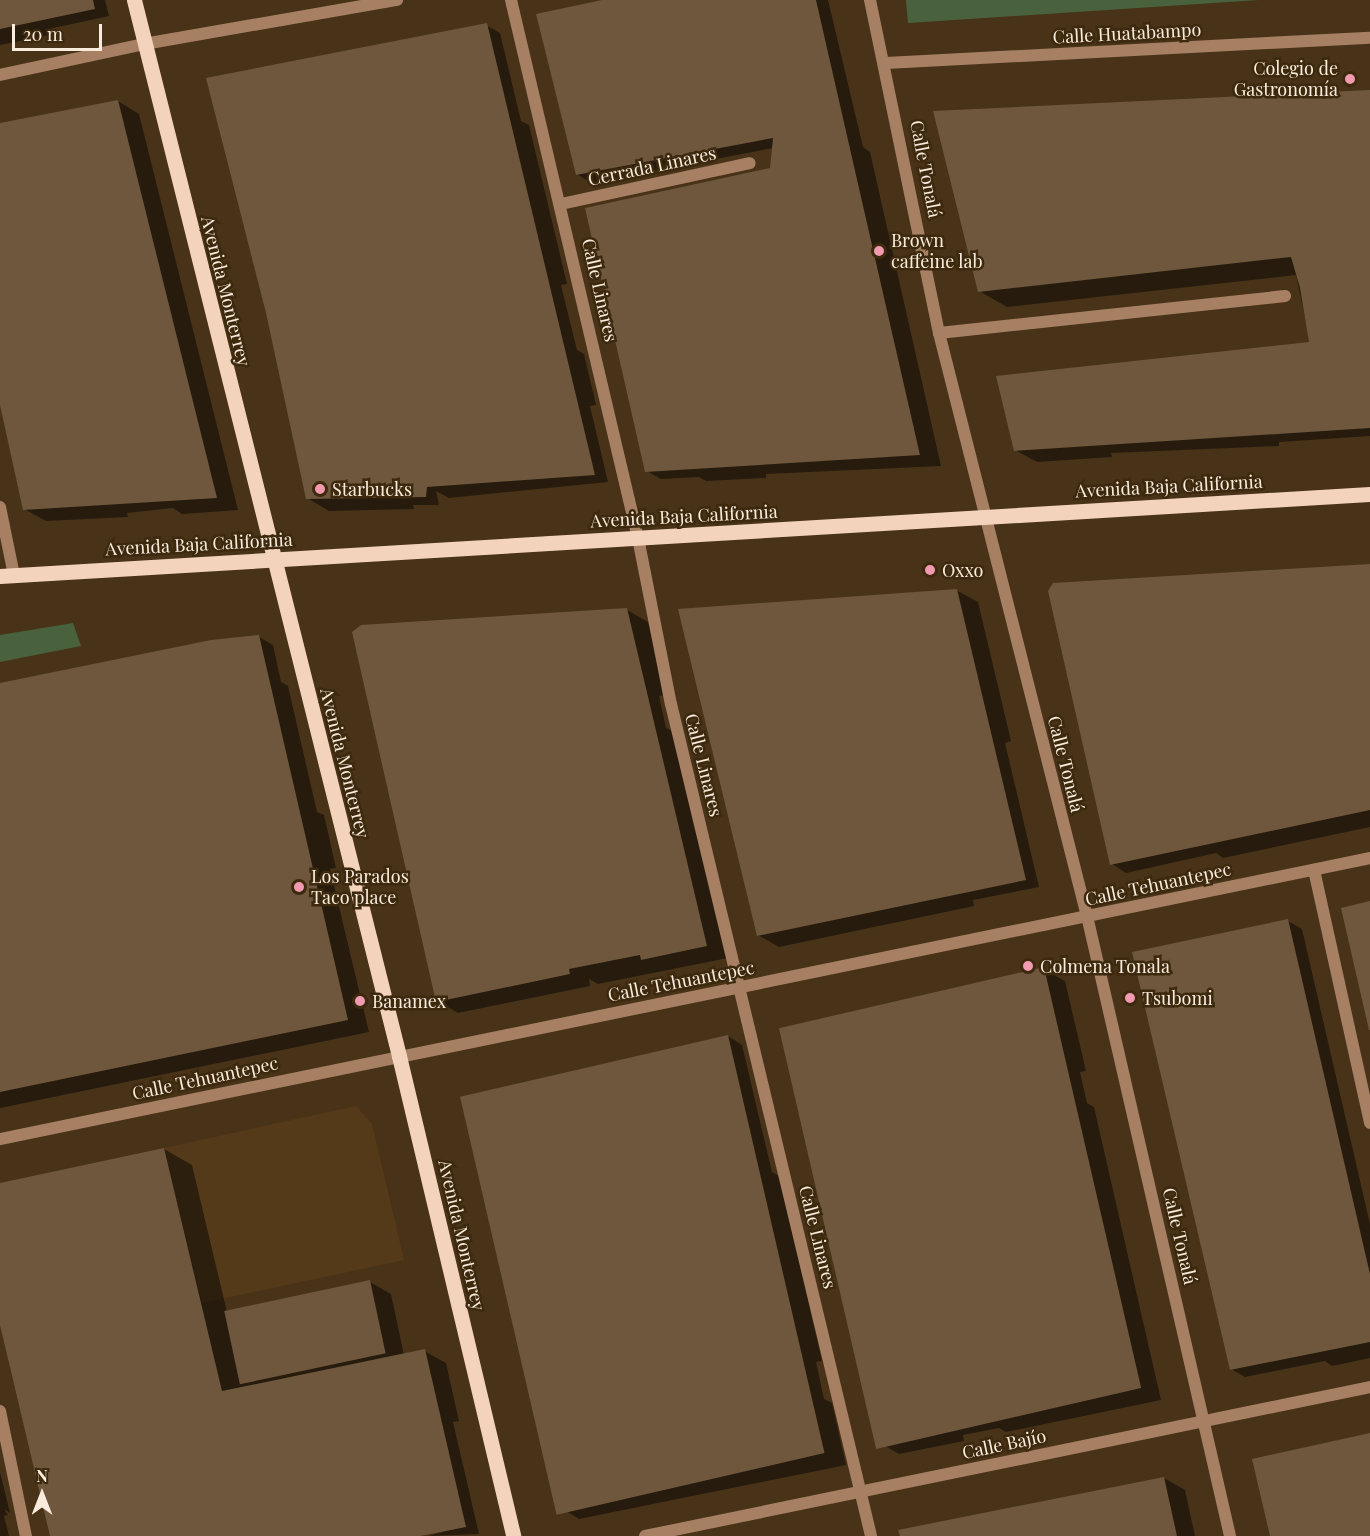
<!DOCTYPE html>
<meta charset="utf-8">
<style>
body{margin:0}
#map{position:relative;width:1370px;height:1536px;overflow:hidden;background:#483319;font-family:"Playfair Display",serif}
div>[style]{position:absolute}
[style*='--x']{left:calc(var(--x)*1px);top:calc(var(--y)*1px);width:calc(var(--w)*1px);rotate:calc(var(--a)*1deg)}
.built>*{inset:0;background:#553a1a}
.green>*{inset:0;background:#49623d}
.shadow>*{inset:0;background:#0007}
.building>*{inset:0;background:#6e573c;transform-origin:0 0}
.service>*{height:12px;margin:-6px;padding:0 6px;transform-origin:6px;border-radius:6px;background:#a78063}
.minor>*{height:12px;margin:-6px;padding:0 6px;transform-origin:6px;border-radius:6px;background:#a78063}
.primary>*{height:15px;margin:-7.5px;padding:0 7.5px;transform-origin:7.5px;border-radius:7.5px;background:#f4d3bc}
.dots>*{width:16px;height:16px;translate:-50% -50%;box-sizing:border-box;border:3px solid #3d290e;border-radius:50%}
span{translate:-50% -50%;white-space:nowrap;text-align:center;line-height:1.15;-webkit-text-stroke:5px #3d290e;paint-order:stroke}
.street-label{font-size:18px;color:#faecdd}
.poi-label{font-size:18px;color:#faecdd}
.right{translate:-100% -50%;text-align:right}
.left{translate:0 -50%;text-align:left}
.north{position:absolute;left:12px;top:1464px;width:60px;height:60px;-webkit-text-stroke:4px #3d290e;paint-order:stroke;rotate:0deg;font-size:16px;font-weight:700;line-height:24px;text-align:center;color:#faecdd}
.north::after{content:'';display:block;margin:auto;width:21px;height:27px;background:#faecdd;clip-path:polygon(50% 0,100% 100%,50% 72%,0 100%)}
.scale{position:absolute;left:12px;top:24px;width:90px;height:27px;box-sizing:border-box;border:3px solid #faecdd;border-top:0;padding-left:8px;font-size:18px;line-height:21px;white-space:nowrap;color:#faecdd;-webkit-text-stroke:4px #3d290e;paint-order:stroke}
</style>
<div id="map">
<div class="built">
<div style="clip-path:polygon(356px 1106px,372px 1124px,404px 1260px,202px 1303px,164px 1148px)"></div>
</div>
<div class="green">
<div style="clip-path:polygon(906px 0,1259px 0,908px 23px)"></div>
<div style="clip-path:polygon(73px 623px,81px 646px,0 662px,0 635px)"></div>
</div>
<div class="shadow">
<div style="clip-path:polygon(0 0,105px 0,109px 16px,49px 29px,50px 35px,0 45px)"></div>
<div style="clip-path:polygon(609px 0,828px 0,863px 147px,870px 152px,941px 466px,766px 474px,766px 478px,706px 481px,699px 477px,661px 479px,647px 471px,771px 170px,773px 148px,591px 183px,577px 174px)"></div>
<div style="clip-path:polygon(486px 25px,500px 33px,521px 121px,529px 125px,567px 284px,561px 285px,577px 350px,584px 354px,596px 405px,590px 406px,608px 482px,449px 498px,436px 491px,439px 505px,413px 505px,414px 509px,329px 511px,307px 498px)"></div>
<div style="clip-path:polygon(1370px 90px,1370px 436px,1279px 442px,1279px 446px,1111px 453px,1112px 457px,1037px 462px,1015px 450px,1316px 344px,1310px 341px,1296px 275px,1007px 307px,979px 291px)"></div>
<div style="clip-path:polygon(118px 101px,139px 114px,238px 510px,182px 514px,173px 508px,127px 513px,128px 517px,46px 521px,24px 509px,0 398px,0 125px)"></div>
<div style="clip-path:polygon(1370px 566px,1370px 827px,1223px 858px,1216px 853px,1126px 873px,1112px 864px)"></div>
<div style="clip-path:polygon(956px 590px,978px 602px,1011px 741px,1005px 743px,1039px 887px,973px 900px,974px 906px,779px 947px,758px 935px,680px 610px)"></div>
<div style="clip-path:polygon(627px 610px,648px 622px,665px 695px,659px 696px,666px 728px,674px 732px,728px 958px,598px 984px,589px 979px,590px 986px,458px 1013px,437px 1001px)"></div>
<div style="clip-path:polygon(259px 637px,273px 645px,281px 682px,288px 686px,317px 812px,324px 815px,336px 868px,330px 869px,369px 1032px,0 1108px,0 685px)"></div>
<div style="clip-path:polygon(1288px 921px,1302px 929px,1370px 1224px,1370px 1358px,1332px 1366px,1325px 1361px,1245px 1377px,1231px 1369px)"></div>
<div style="clip-path:polygon(1043px 969px,1065px 981px,1086px 1071px,1080px 1072px,1087px 1103px,1094px 1107px,1161px 1400px,1006px 1432px,999px 1428px,963px 1435px,964px 1441px,899px 1454px,878px 1442px)"></div>
<div style="clip-path:polygon(728px 1036px,742px 1045px,772px 1172px,779px 1176px,822px 1361px,816px 1362px,824px 1399px,832px 1403px,846px 1465px,579px 1519px,558px 1506px)"></div>
<div style="clip-path:polygon(164px 1149px,192px 1165px,227px 1312px,370px 1282px,391px 1294px,404px 1355px,424px 1351px,446px 1363px,459px 1421px,453px 1422px,479px 1534px,428px 1536px,473px 1524px,417px 1536px,51px 1536px,0 1319px,0 1185px)"></div>
<div style="clip-path:polygon(0 1472px,10px 1513px,4px 1509px,8px 1515px,4px 1516px,9px 1536px,0 1536px)"></div>
<div style="clip-path:polygon(1164px 1478px,1185px 1490px,1195px 1536px,901px 1536px)"></div>
</div>
<div class="building">
<div style="clip-path:polygon(0 0,93px 0,95px 9px,0 29px)"></div>
<div style="clip-path:polygon(602px 0,816px 0,920px 455px,645px 472px,585px 208px,770px 168px,773px 138px,576px 175px,536px 14px)"></div>
<div style="clip-path:polygon(487px 23px,595px 475px,427px 487px,426px 497px,306px 499px,266px 313px,206px 78px)"></div>
<div style="clip-path:polygon(1370px 90px,1370px 428px,1014px 451px,996px 376px,1309px 342px,1300px 288px,1291px 257px,978px 292px,933px 111px)"></div>
<div style="clip-path:polygon(118px 100px,217px 498px,23px 510px,0 405px,0 123px)"></div>
<div style="clip-path:polygon(1370px 564px,1370px 810px,1110px 865px,1048px 591px,1053px 583px)"></div>
<div style="clip-path:polygon(957px 589px,1026px 880px,757px 936px,678px 609px)"></div>
<div style="clip-path:polygon(627px 608px,707px 946px,641px 960px,640px 955px,569px 969px,570px 974px,436px 1002px,352px 632px,361px 625px)"></div>
<div style="clip-path:polygon(259px 635px,348px 1020px,0 1092px,0 683px,211px 640px)"></div>
<div style="clip-path:polygon(1370px 901px,1370px 1030px,1369px 1030px,1341px 908px)"></div>
<div style="clip-path:polygon(1288px 919px,1370px 1274px,1370px 1342px,1230px 1370px,1132px 952px)"></div>
<div style="left:1044px;top:967px;width:432px;height:272px;rotate:77deg"></div>
<div style="left:728px;top:1035px;width:429px;height:275px;rotate:77deg"></div>
<div style="clip-path:polygon(164px 1148px,222px 1391px,425px 1349px,466px 1527px,420px 1536px,50px 1536px,0 1325px,0 1183px)"></div>
<div style="left:370px;top:1280px;width:75px;height:149px;rotate:78deg"></div>
<div style="clip-path:polygon(1370px 1433px,1370px 1536px,1270px 1536px,1252px 1459px)"></div>
<div style="clip-path:polygon(1164px 1477px,1177px 1536px,900px 1536px,898px 1530px)"></div>
</div>
<div class="service">
<div style="--x:939;--y:333;--w:348;--a:-6.1"></div>
</div>
<div class="minor">
<div style="--x:511;--y:0;--w:553;--a:76.72"></div>
<div style="--x:638;--y:538;--w:169;--a:78.8"></div>
<div style="--x:671;--y:704;--w:856;--a:76.48"></div>
<div style="--x:870;--y:0;--w:340;--a:78.3"></div>
<div style="--x:939;--y:333;--w:601;--a:75.76"></div>
<div style="--x:1087;--y:916;--w:636;--a:77.01"></div>
<div style="--x:886;--y:63;--w:485;--a:-3"></div>
<div style="--x:0;--y:75;--w:147;--a:-12.1"></div>
<div style="--x:144;--y:44;--w:257;--a:-9.9"></div>
<div style="--x:561;--y:204;--w:193;--a:-12.2"></div>
<div style="--x:0;--y:507;--w:69;--a:78.4"></div>
<div style="--x:1314;--y:870;--w:259;--a:77.5"></div>
<div style="--x:0;--y:1139;--w:1399;--a:-11.59"></div>
<div style="--x:0;--y:1411;--w:128;--a:78.3"></div>
<div style="--x:645;--y:1536;--w:740;--a:-11.61"></div>
</div>
<div class="primary">
<div style="--x:134;--y:0;--w:1089;--a:75.91"></div>
<div style="--x:399;--y:1056;--w:493;--a:76.6"></div>
<div style="--x:0;--y:576;--w:1372;--a:-3.43"></div>
</div>
<div class="dots">
<div style="left:1350px;top:79px;background:#f29aaf"></div>
<div style="left:879px;top:251px;background:#f29aaf"></div>
<div style="left:320px;top:489px;background:#f29aaf"></div>
<div style="left:930px;top:570px;background:#f29aaf"></div>
<div style="left:299px;top:887px;background:#f29aaf"></div>
<div style="left:1028px;top:966px;background:#f29aaf"></div>
<div style="left:1130px;top:998px;background:#f29aaf"></div>
<div style="left:360px;top:1001px;background:#f29aaf"></div>
</div>
<div class="street-label">
<span style="left:1127px;top:33px;rotate:-3deg">Calle Huatabampo</span>
<span style="left:652px;top:166px;rotate:-12deg">Cerrada Linares</span>
<span style="left:926px;top:169px;rotate:79deg">Calle Tonalá</span>
<span style="left:600px;top:290px;rotate:77deg">Calle Linares</span>
<span style="left:226px;top:291px;rotate:76deg">Avenida Monterrey</span>
<span style="left:1169px;top:486px;rotate:-3deg">Avenida Baja California</span>
<span style="left:684px;top:516px;rotate:-3deg">Avenida Baja California</span>
<span style="left:199px;top:544px;rotate:-3deg">Avenida Baja California</span>
<span style="left:345px;top:763px;rotate:76deg">Avenida Monterrey</span>
<span style="left:1066px;top:764px;rotate:76deg">Calle Tonalá</span>
<span style="left:704px;top:765px;rotate:76deg">Calle Linares</span>
<span style="left:1158px;top:884px;rotate:-12deg">Calle Tehuantepec</span>
<span style="left:681px;top:981px;rotate:-11deg">Calle Tehuantepec</span>
<span style="left:205px;top:1078px;rotate:-12deg">Calle Tehuantepec</span>
<span style="left:462px;top:1235px;rotate:77deg">Avenida Monterrey</span>
<span style="left:1180px;top:1236px;rotate:77deg">Calle Tonalá</span>
<span style="left:818px;top:1237px;rotate:76deg">Calle Linares</span>
<span style="left:1004px;top:1444px;rotate:-12deg">Calle Bajío</span>
</div>
<div class="poi-label">
<span class="right" style="left:1338px;top:79px">Colegio de<br>Gastronomía</span>
<span class="left" style="left:891px;top:251px">Brown<br>caffeine lab</span>
<span class="left" style="left:332px;top:489px">Starbucks</span>
<span class="left" style="left:942px;top:570px">Oxxo</span>
<span class="left" style="left:311px;top:887px">Los Parados<br>Taco place</span>
<span class="left" style="left:1040px;top:966px">Colmena Tonala</span>
<span class="left" style="left:1142px;top:998px">Tsubomi</span>
<span class="left" style="left:372px;top:1001px">Banamex</span>
</div>
<div class="north">N</div>
<div class="scale">20 m</div>
</div>
